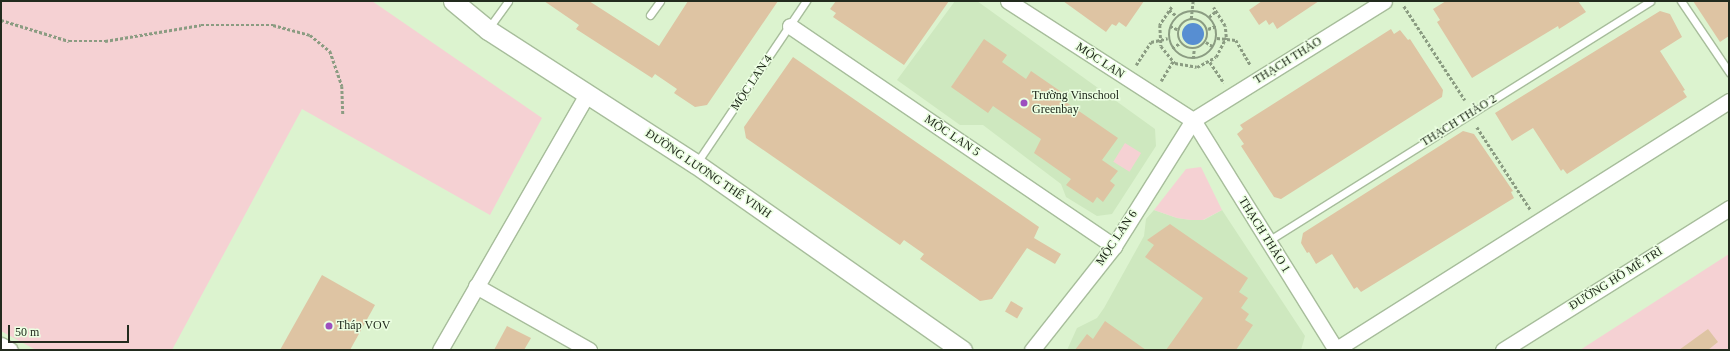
<!DOCTYPE html>
<meta charset="utf-8">
<style>
body{margin:0}
#map{position:relative;width:1730px;height:351px;overflow:hidden;background:#dcf3cf;font-family:"Times New Roman",serif}
div>[style]{position:absolute}
[style*='--x']{left:calc(var(--x)*1px);top:calc(var(--y)*1px);width:calc(var(--w)*1px);rotate:calc(var(--a)*1deg)}
.built>*{inset:0;background:#cee8bf}
.green>*{inset:0;background:#f5d1d3;transform-origin:0 0}
.water>*{inset:0;background:#578ed2}
.round{border-radius:50%}
.building>*{inset:0;background:#dec4a3;transform-origin:0 0}
.path>*{height:2.5px;margin-top:-1.25px;transform-origin:0;background:repeating-linear-gradient(90deg,#8b9c82 0 3px,transparent 0 5px)}
.path>.ring{margin:-1.25px;padding:0;box-sizing:content-box;background:none;border:2.5px solid #8b9c82;border-radius:50%}
.roads{filter:drop-shadow(1px 0 #a7bd9b) drop-shadow(-1px 0 #a7bd9b) drop-shadow(0 1px #a7bd9b) drop-shadow(0 -1px #a7bd9b)}
.service>*{height:7px;margin:-3.5px;padding:0 3.5px;transform-origin:3.5px;border-radius:3.5px;background:#fff}
.minor>*{height:15px;margin:-7.5px;padding:0 7.5px;transform-origin:7.5px;border-radius:7.5px;background:#fff}
.tertiary>*{height:19px;margin:-9.5px;padding:0 9.5px;transform-origin:9.5px;border-radius:9.5px;background:#fff}
.dots>*{width:11px;height:11px;translate:-50% -50%;box-sizing:border-box;border:2px solid #ecffe2;border-radius:50%}
span{translate:-50% -50%;white-space:nowrap;text-align:center;line-height:1.15;-webkit-text-stroke:3px #ecffe2;paint-order:stroke}
.street-label{font-size:12px;color:#222b1e}
.poi-label{font-size:12px;color:#222b1e}
.left{translate:0 -50%;text-align:left}
.frame{position:absolute;inset:0;border:2px solid #222b1e;pointer-events:none}
.scale{position:absolute;left:8px;top:325px;width:121px;height:18px;box-sizing:border-box;border:2px solid #222b1e;border-top:0;padding-left:5px;font-size:12px;line-height:14px;white-space:nowrap;color:#222b1e;-webkit-text-stroke:3px #ecffe2;paint-order:stroke}
</style>
<div id="map">
<div class="built">
<div style="clip-path:polygon(955px 1px,977px 1px,1155px 129px,1156px 146px,1112px 214px,1097px 216px,1066px 197px,1061px 184px,983px 125px,960px 125px,897px 80px)"></div>
<div style="clip-path:polygon(1154px 210px,1177px 218px,1191px 220px,1204px 220px,1222px 210px,1305px 336px,1301px 350px,1067px 350px,1077px 328px,1097px 318px,1104px 308px,1144px 236px,1146px 219px)"></div>
</div>
<div class="green">
<div style="clip-path:polygon(1px 1px,372px 1px,542px 118px,490px 215px,302px 109px,172px 350px,36px 350px,1px 331px)"></div>
<div style="left:1125px;top:143px;width:19px;height:22px;rotate:32deg"></div>
<div style="clip-path:polygon(1201px 167px,1222px 210px,1203px 220px,1191px 220px,1177px 218px,1154px 210px,1186px 169px)"></div>
<div style="clip-path:polygon(1729px 254px,1729px 350px,1580px 350px)"></div>
</div>
<div class="water">
<div class="round" style="left:1182px;top:23px;width:22px;height:22px"></div>
</div>
<div class="building">
<div style="clip-path:polygon(544px 1px,589px 1px,659px 46px,688px 1px,778px 1px,707px 105px,695px 107px,674px 93px,677px 89px,655px 74px,652px 78px,576px 29px,579px 25px)"></div>
<div style="clip-path:polygon(836px 1px,949px 1px,904px 65px,833px 17px,836px 13px,830px 9px)"></div>
<div style="clip-path:polygon(1063px 1px,1144px 1px,1126px 27px,1119px 22px,1116px 26px,1112px 24px,1106px 32px)"></div>
<div style="clip-path:polygon(1262px 1px,1319px 1px,1277px 29px,1273px 22px,1269px 25px,1266px 20px,1259px 25px,1249px 10px)"></div>
<div style="clip-path:polygon(1446px 1px,1578px 1px,1586px 12px,1559px 29px,1558px 26px,1472px 78px,1437px 22px,1440px 20px,1433px 9px)"></div>
<div style="clip-path:polygon(1693px 1px,1729px 1px,1729px 36px,1720px 42px)"></div>
<div style="clip-path:polygon(1660px 11px,1670px 14px,1682px 37px,1660px 51px,1685px 90px,1683px 91px,1687px 97px,1567px 174px,1563px 169px,1561px 171px,1533px 128px,1512px 141px,1495px 113px)"></div>
<div style="clip-path:polygon(1391px 29px,1394px 34px,1400px 30px,1408px 40px,1410px 39px,1443px 90px,1442px 97px,1281px 199px,1274px 197px,1241px 146px,1244px 144px,1237px 134px,1243px 129px,1240px 125px)"></div>
<div style="clip-path:polygon(984px 39px,1007px 55px,1002px 62px,1026px 79px,1031px 71px,1063px 93px,1060px 98px,1118px 138px,1102px 160px,1118px 171px,1110px 181px,1115px 185px,1103px 202px,1097px 197px,1093px 203px,1066px 185px,1071px 179px,1034px 153px,1041px 139px,993px 106px,988px 113px,951px 87px)"></div>
<div style="clip-path:polygon(793px 57px,1039px 227px,1034px 238px,1061px 254px,1055px 264px,1027px 248px,992px 299px,980px 301px,920px 259px,924px 254px,904px 240px,900px 245px,746px 138px,744px 127px)"></div>
<div style="clip-path:polygon(1463px 131px,1474px 134px,1513px 191px,1511px 192px,1514px 198px,1361px 292px,1357px 287px,1354px 289px,1332px 254px,1316px 264px,1309px 252px,1307px 253px,1301px 243px,1303px 233px)"></div>
<div style="clip-path:polygon(1170px 224px,1248px 278px,1239px 292px,1248px 298px,1241px 308px,1249px 314px,1245px 320px,1253px 325px,1236px 350px,1166px 350px,1203px 298px,1145px 257px,1154px 245px,1147px 240px)"></div>
<div style="clip-path:polygon(322px 275px,375px 305px,350px 350px,280px 350px)"></div>
<div style="left:1011px;top:301px;width:14px;height:12px;rotate:30deg"></div>
<div style="clip-path:polygon(1105px 321px,1146px 350px,1075px 350px,1087px 334px,1093px 339px)"></div>
<div style="clip-path:polygon(507px 326px,531px 338px,524px 350px,494px 350px)"></div>
<div style="clip-path:polygon(1708px 329px,1718px 342px,1708px 350px,1679px 350px)"></div>
</div>
<div class="path">
<div style="--x:1404;--y:6;--w:112;--a:57"></div>
<div style="--x:1172;--y:7;--w:22;--a:124"></div>
<div style="--x:1160;--y:25;--w:21;--a:87"></div>
<div style="--x:1161;--y:46;--w:22;--a:51"></div>
<div style="--x:1175;--y:63;--w:22;--a:10"></div>
<div style="--x:1197;--y:67;--w:21;--a:-28"></div>
<div style="--x:1216;--y:57;--w:22;--a:-63"></div>
<div style="--x:1226;--y:37;--w:11;--a:-95"></div>
<div style="--x:1225;--y:26;--w:22;--a:-122"></div>
<div style="--x:1169;--y:10;--w:10;--a:37"></div>
<div class="ring" style="left:1169px;top:11px;width:45.5px;height:45.5px"></div>
<div style="--x:1209;--y:17;--w:9;--a:-41"></div>
<div class="ring" style="left:1178px;top:19px;width:27.5px;height:27.5px"></div>
<div style="--x:1191;--y:19;--w:18;--a:-84"></div>
<div style="--x:1;--y:20;--w:71;--a:17.2"></div>
<div style="--x:69;--y:41;--w:36;--a:0"></div>
<div style="--x:105;--y:41;--w:97;--a:-9.5"></div>
<div style="--x:201;--y:25;--w:72;--a:0"></div>
<div style="--x:273;--y:25;--w:38;--a:15"></div>
<div style="--x:310;--y:35;--w:26;--a:39"></div>
<div style="--x:330;--y:51;--w:37;--a:71"></div>
<div style="--x:342;--y:86;--w:29;--a:88"></div>
<div style="--x:1170;--y:26;--w:10;--a:24"></div>
<div style="--x:1208;--y:29;--w:9;--a:-21"></div>
<div style="--x:1217;--y:38;--w:19;--a:6"></div>
<div style="--x:1236;--y:40;--w:30;--a:60"></div>
<div style="--x:1206;--y:42;--w:9;--a:32"></div>
<div style="--x:1172;--y:48;--w:9;--a:-32"></div>
<div style="--x:1193;--y:59;--w:10;--a:-84"></div>
<div style="--x:1210;--y:62;--w:25;--a:56"></div>
<div style="--x:1136;--y:65;--w:27;--a:-57"></div>
<div style="--x:1151;--y:42;--w:17;--a:-13"></div>
<div style="--x:1161;--y:81;--w:23;--a:-59"></div>
<div style="--x:1477;--y:127;--w:98;--a:57.1"></div>
</div>
<div class="roads">
<div class="service">
<div style="--x:1681;--y:1;--w:86;--a:55.9"></div>
<div style="--x:650;--y:15;--w:17;--a:-54"></div>
<div style="--x:488;--y:29;--w:34;--a:-54"></div>
<div style="--x:696;--y:164;--w:197;--a:-56"></div>
<div style="--x:1268;--y:241;--w:451;--a:-32.1"></div>
</div>
<div class="minor">
<div style="--x:1008;--y:1;--w:220;--a:32.8"></div>
<div style="--x:1193;--y:120;--w:271;--a:58.1"></div>
<div style="--x:790;--y:26;--w:392;--a:34.2"></div>
<div style="--x:476;--y:286;--w:130;--a:29.5"></div>
<div style="--x:1;--y:345;--w:10;--a:29"></div>
<div style="--x:440;--y:350;--w:295;--a:-60.1"></div>
<div style="--x:1032;--y:350;--w:132;--a:-51.7"></div>
<div style="--x:1114;--y:246;--w:149;--a:-57.9"></div>
<div style="--x:1193;--y:120;--w:225;--a:-31.9"></div>
<div style="--x:1335;--y:350;--w:466;--a:-32.3"></div>
<div style="--x:1503;--y:350;--w:267;--a:-32.1"></div>
</div>
<div class="tertiary">
<div style="--x:453;--y:1;--w:45;--a:39.6"></div>
<div style="--x:488;--y:30;--w:247;--a:32.8"></div>
<div style="--x:696;--y:164;--w:325;--a:35"></div>
</div>
</div>
<div class="dots">
<div style="left:1024px;top:103px;background:#9d4fbf"></div>
<div style="left:329px;top:326px;background:#9d4fbf"></div>
</div>
<div class="street-label">
<span style="left:1100px;top:61px;rotate:33deg">MỘC LAN</span>
<span style="left:1288px;top:61px;rotate:-32deg">THẠCH THẢO</span>
<span style="left:752px;top:83px;rotate:-56deg">MỘC LAN 4</span>
<span style="left:1459px;top:121px;rotate:-32deg">THẠCH THẢO 2</span>
<span style="left:952px;top:136px;rotate:34deg">MỘC LAN 5</span>
<span style="left:708px;top:174px;rotate:34deg">ĐƯỜNG LƯƠNG THẾ VINH</span>
<span style="left:1264px;top:235px;rotate:58deg">THẠCH THẢO 1</span>
<span style="left:1117px;top:238px;rotate:-56deg">MỘC LAN 6</span>
<span style="left:1616px;top:279px;rotate:-32deg">ĐƯỜNG HỒ MỄ TRÌ</span>
</div>
<div class="poi-label">
<span class="left" style="left:1032px;top:103px">Trường Vinschool<br>Greenbay</span>
<span class="left" style="left:337px;top:326px">Tháp VOV</span>
</div>
<div class="frame"></div>
<div class="scale">50 m</div>
</div>
